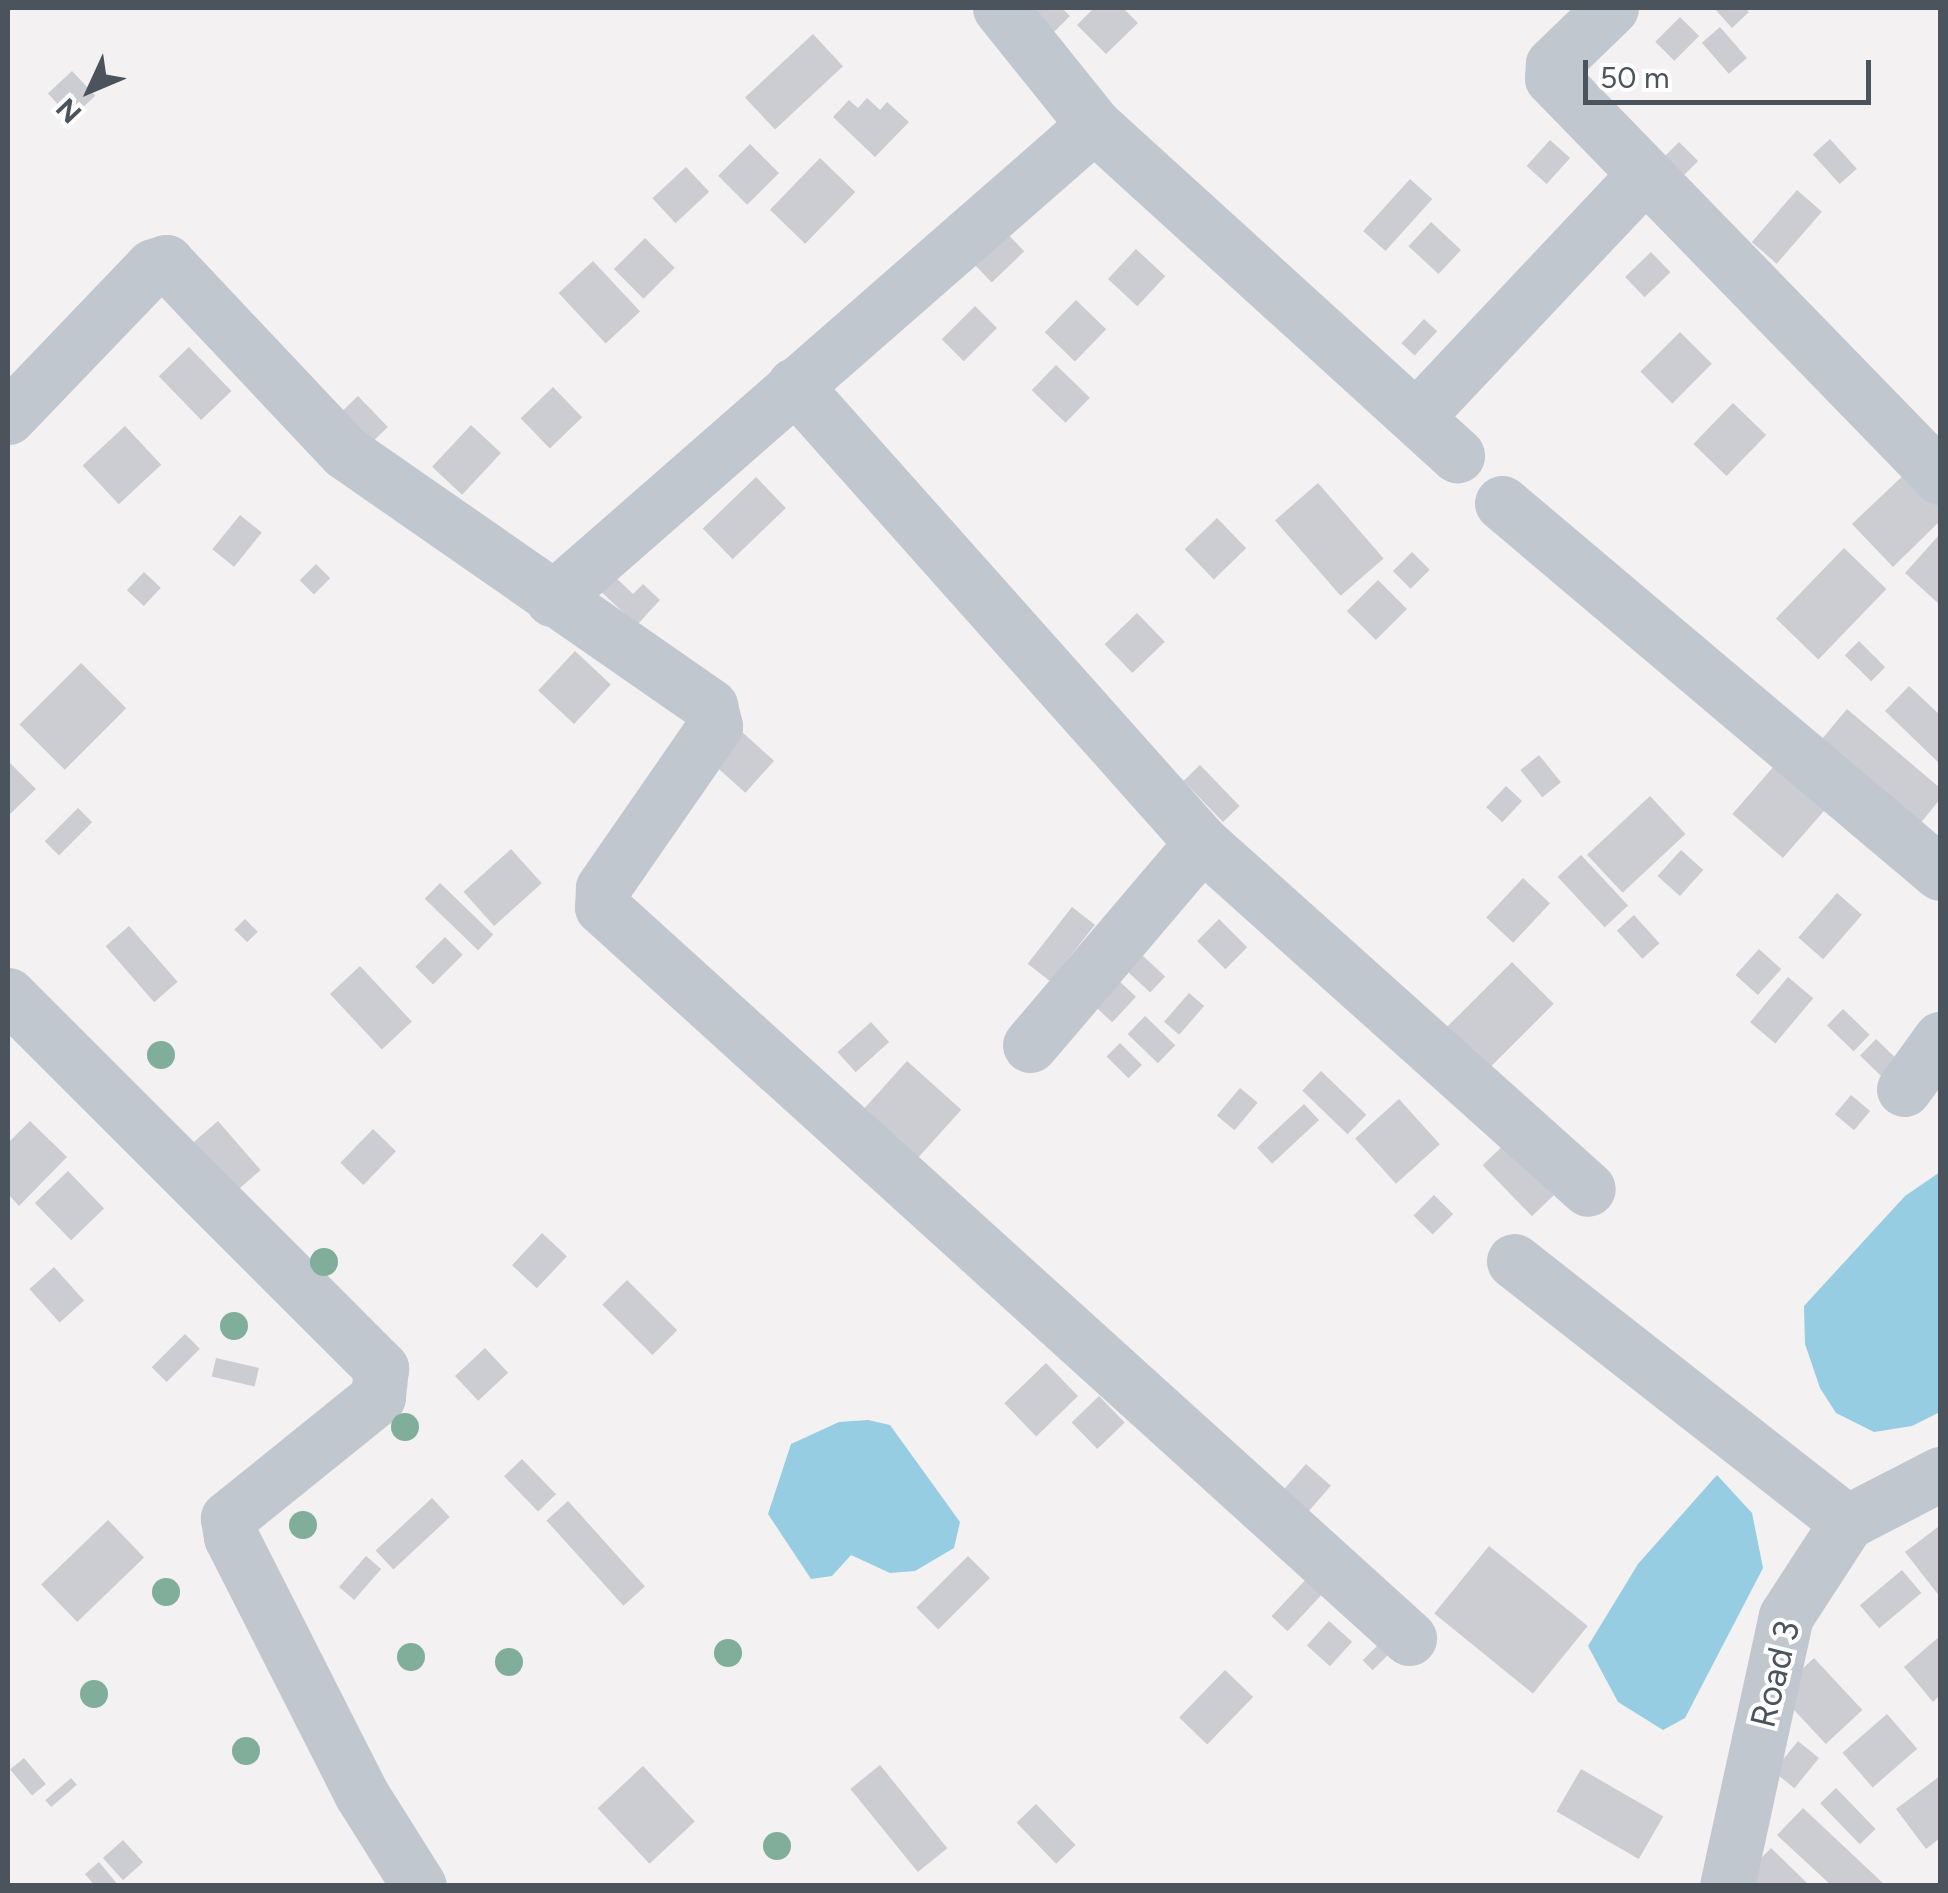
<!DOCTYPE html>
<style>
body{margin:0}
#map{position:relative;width:1948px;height:1893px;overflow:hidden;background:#f3f1f1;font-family:Figtree,sans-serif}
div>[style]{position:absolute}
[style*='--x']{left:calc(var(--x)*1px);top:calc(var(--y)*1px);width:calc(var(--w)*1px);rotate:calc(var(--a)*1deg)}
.water>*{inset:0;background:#97cde3}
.building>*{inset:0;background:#cbcdd3;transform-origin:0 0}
.minor>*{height:55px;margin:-27.5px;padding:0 27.5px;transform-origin:27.5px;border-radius:27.5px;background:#c1c7ce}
.trees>*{width:28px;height:28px;margin:-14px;border-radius:50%;background:#80ae9a}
span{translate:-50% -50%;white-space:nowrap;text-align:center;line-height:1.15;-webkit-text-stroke:8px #fff;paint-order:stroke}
.street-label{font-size:35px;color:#4b535c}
.frame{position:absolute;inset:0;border:10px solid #4b535c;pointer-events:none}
.north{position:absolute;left:40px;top:40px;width:100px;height:100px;-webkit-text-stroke:8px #fff;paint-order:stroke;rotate:226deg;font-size:28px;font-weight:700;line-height:40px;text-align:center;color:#4b535c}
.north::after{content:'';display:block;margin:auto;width:35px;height:45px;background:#4b535c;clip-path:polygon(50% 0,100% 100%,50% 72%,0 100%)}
.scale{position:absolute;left:1583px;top:60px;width:288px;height:45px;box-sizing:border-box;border:5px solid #4b535c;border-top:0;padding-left:12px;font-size:30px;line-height:35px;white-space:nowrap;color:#4b535c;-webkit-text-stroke:8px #fff;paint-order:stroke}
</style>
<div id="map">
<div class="water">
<div style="clip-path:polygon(1940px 1172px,1940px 1412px,1912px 1426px,1874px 1432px,1836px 1413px,1820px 1388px,1805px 1344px,1804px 1306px,1905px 1196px)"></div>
<div style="clip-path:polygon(868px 1420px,890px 1425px,960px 1522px,954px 1548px,915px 1571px,890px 1573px,851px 1555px,832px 1576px,811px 1579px,768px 1514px,791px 1444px,839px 1422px)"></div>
<div style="clip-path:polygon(1717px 1475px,1752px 1513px,1763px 1568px,1685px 1718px,1663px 1730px,1618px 1702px,1588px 1646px,1638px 1564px)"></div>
</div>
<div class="building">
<div style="clip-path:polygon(1020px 8px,1062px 8px,1070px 16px,1039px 47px)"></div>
<div style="clip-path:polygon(1094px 8px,1123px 8px,1138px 23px,1106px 54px,1077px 25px)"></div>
<div style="clip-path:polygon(1714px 8px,1745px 8px,1749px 12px,1732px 28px)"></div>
<div style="left:1680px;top:17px;width:27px;height:35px;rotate:45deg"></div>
<div style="left:1720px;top:27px;width:41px;height:24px;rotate:49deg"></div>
<div style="left:813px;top:34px;width:44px;height:93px;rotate:47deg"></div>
<div style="left:72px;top:71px;width:34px;height:33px;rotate:47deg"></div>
<div style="clip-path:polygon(867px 98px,880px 110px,887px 102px,909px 122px,875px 157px,833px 117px,849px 100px,858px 108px)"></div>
<div style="left:1830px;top:139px;width:40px;height:23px;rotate:48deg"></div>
<div style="left:1550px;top:140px;width:27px;height:35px;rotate:42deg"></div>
<div style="left:1679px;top:142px;width:27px;height:35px;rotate:45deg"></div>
<div style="left:750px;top:144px;width:41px;height:45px;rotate:45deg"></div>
<div style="left:820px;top:158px;width:49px;height:72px;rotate:44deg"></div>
<div style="left:686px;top:167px;width:34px;height:46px;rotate:47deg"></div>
<div style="left:1410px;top:179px;width:30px;height:70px;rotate:42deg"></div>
<div style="left:1797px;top:190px;width:33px;height:69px;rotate:41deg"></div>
<div style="left:995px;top:221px;width:42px;height:45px;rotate:46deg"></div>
<div style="left:1431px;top:222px;width:41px;height:33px;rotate:43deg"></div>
<div style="left:645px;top:238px;width:42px;height:44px;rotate:45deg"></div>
<div style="left:1136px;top:249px;width:40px;height:41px;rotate:43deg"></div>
<div style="left:1651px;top:252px;width:28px;height:36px;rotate:46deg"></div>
<div style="left:593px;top:261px;width:69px;height:47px;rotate:47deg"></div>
<div style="left:1076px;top:300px;width:42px;height:45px;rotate:44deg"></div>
<div style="left:975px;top:306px;width:31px;height:47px;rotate:45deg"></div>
<div style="left:1424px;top:319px;width:18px;height:33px;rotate:43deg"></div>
<div style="left:1680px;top:332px;width:45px;height:56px;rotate:45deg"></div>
<div style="left:189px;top:347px;width:61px;height:42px;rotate:46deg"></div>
<div style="left:1056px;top:365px;width:47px;height:35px;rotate:44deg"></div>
<div style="left:553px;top:387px;width:42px;height:45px;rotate:46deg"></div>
<div style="left:358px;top:396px;width:43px;height:34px;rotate:46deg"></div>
<div style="left:1733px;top:403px;width:46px;height:57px;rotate:44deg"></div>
<div style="left:471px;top:425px;width:41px;height:57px;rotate:43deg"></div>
<div style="left:125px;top:426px;width:53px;height:58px;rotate:47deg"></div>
<div style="clip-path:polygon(1910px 469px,1940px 501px,1940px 521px,1893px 567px,1852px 524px)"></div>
<div style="left:756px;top:477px;width:43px;height:74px;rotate:46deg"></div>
<div style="left:1318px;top:483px;width:100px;height:57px;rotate:49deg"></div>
<div style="left:240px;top:515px;width:28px;height:44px;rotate:39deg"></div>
<div style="left:1217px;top:518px;width:42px;height:45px;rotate:46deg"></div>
<div style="clip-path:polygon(1940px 534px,1940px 605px,1905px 573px)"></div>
<div style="left:1844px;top:548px;width:59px;height:98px;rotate:44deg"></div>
<div style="left:1412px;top:552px;width:25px;height:27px;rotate:45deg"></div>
<div style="left:316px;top:564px;width:20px;height:23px;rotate:45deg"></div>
<div style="left:144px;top:572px;width:23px;height:25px;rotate:43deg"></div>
<div style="clip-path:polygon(611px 573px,633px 594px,643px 584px,660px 600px,637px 625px,597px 588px)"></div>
<div style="left:1378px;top:580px;width:41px;height:44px;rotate:45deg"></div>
<div style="left:1137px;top:613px;width:40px;height:45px;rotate:46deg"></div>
<div style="left:1859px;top:641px;width:37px;height:20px;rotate:45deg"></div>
<div style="left:575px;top:651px;width:49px;height:54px;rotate:43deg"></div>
<div style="left:81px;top:663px;width:64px;height:87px;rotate:45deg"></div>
<div style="clip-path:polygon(1909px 686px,1940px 715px,1940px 764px,1885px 711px)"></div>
<div style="clip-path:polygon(1847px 709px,1940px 788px,1940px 799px,1916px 829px,1817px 745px)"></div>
<div style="left:731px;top:722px;width:58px;height:43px;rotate:42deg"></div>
<div style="left:1539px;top:755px;width:35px;height:24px;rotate:51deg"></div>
<div style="clip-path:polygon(8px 761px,36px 789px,8px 816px)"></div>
<div style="left:1200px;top:765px;width:57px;height:23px;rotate:46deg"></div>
<div style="left:1775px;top:765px;width:67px;height:65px;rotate:41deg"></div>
<div style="left:1506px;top:786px;width:22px;height:29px;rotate:43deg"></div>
<div style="left:1650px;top:796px;width:52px;height:86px;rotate:47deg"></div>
<div style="left:78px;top:808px;width:20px;height:47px;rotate:45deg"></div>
<div style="left:511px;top:849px;width:46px;height:64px;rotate:48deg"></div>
<div style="left:1681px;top:850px;width:30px;height:35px;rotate:42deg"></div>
<div style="left:1581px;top:855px;width:69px;height:32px;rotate:47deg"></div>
<div style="left:1523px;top:878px;width:37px;height:54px;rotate:43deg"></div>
<div style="left:440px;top:883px;width:74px;height:22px;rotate:44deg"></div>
<div style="left:1837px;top:893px;width:33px;height:59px;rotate:41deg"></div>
<div style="left:1072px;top:907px;width:29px;height:72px;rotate:38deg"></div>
<div style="left:1634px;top:915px;width:38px;height:23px;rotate:48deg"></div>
<div style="left:245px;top:919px;width:18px;height:15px;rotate:45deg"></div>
<div style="left:1219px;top:919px;width:40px;height:31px;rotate:45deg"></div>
<div style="left:129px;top:926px;width:74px;height:31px;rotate:49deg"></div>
<div style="left:445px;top:937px;width:25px;height:42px;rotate:45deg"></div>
<div style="left:1759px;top:949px;width:30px;height:35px;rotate:42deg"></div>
<div style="left:1141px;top:954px;width:33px;height:22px;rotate:43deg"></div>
<div style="left:1512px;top:962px;width:59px;height:91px;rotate:45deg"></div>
<div style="left:360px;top:966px;width:76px;height:41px;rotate:47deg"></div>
<div style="left:1788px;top:977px;width:33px;height:59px;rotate:40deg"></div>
<div style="left:1117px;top:979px;width:26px;height:35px;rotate:43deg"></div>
<div style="left:1189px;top:993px;width:20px;height:38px;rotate:41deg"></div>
<div style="left:1843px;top:1009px;width:37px;height:23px;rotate:44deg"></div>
<div style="left:1145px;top:1016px;width:42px;height:25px;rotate:44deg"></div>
<div style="left:871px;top:1022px;width:27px;height:45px;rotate:48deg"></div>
<div style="left:1876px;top:1039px;width:37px;height:23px;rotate:44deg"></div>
<div style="left:1120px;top:1043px;width:31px;height:19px;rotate:45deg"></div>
<div style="left:907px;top:1061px;width:73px;height:76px;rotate:42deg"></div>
<div style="left:1321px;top:1071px;width:63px;height:27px;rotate:44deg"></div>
<div style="left:1240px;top:1088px;width:23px;height:36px;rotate:40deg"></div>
<div style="left:1851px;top:1095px;width:25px;height:25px;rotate:40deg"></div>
<div style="left:1399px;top:1099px;width:61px;height:59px;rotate:48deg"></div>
<div style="left:1304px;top:1104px;width:22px;height:64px;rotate:47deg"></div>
<div style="clip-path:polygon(30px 1121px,67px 1157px,19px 1206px,8px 1194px,8px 1143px)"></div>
<div style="left:218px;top:1121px;width:65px;height:38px;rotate:49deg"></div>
<div style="left:373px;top:1129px;width:32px;height:47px;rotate:44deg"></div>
<div style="left:1515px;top:1134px;width:71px;height:45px;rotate:46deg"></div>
<div style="left:68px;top:1171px;width:52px;height:46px;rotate:46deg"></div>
<div style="left:1434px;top:1195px;width:27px;height:29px;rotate:45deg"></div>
<div style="left:542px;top:1233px;width:34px;height:44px;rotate:43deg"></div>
<div style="left:54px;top:1267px;width:45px;height:33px;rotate:48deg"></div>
<div style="left:627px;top:1280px;width:71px;height:35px;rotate:45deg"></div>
<div style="left:185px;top:1334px;width:21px;height:47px;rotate:45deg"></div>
<div style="left:485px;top:1348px;width:34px;height:41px;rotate:47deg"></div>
<div style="left:216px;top:1358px;width:44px;height:19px;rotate:13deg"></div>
<div style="left:1046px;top:1363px;width:46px;height:58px;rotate:46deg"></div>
<div style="left:1099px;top:1396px;width:37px;height:38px;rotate:46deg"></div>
<div style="left:522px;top:1459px;width:49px;height:25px;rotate:46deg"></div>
<div style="left:1306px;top:1464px;width:33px;height:35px;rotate:41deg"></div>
<div style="left:432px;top:1498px;width:26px;height:77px;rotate:47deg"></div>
<div style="left:568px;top:1501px;width:115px;height:29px;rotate:48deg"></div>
<div style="left:108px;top:1520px;width:52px;height:93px;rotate:46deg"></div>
<div style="clip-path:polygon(1938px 1527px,1940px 1530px,1940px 1597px,1905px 1552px)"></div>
<div style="left:1489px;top:1546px;width:127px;height:87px;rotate:39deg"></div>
<div style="left:366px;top:1556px;width:20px;height:41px;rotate:41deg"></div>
<div style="left:968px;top:1556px;width:31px;height:73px;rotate:45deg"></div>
<div style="left:1902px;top:1570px;width:30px;height:55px;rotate:50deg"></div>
<div style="left:1309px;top:1576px;width:22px;height:55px;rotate:43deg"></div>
<div style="left:1329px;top:1621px;width:31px;height:33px;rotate:42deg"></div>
<div style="clip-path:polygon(1940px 1636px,1940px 1695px,1933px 1702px,1904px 1667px)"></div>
<div style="left:1379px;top:1644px;width:14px;height:23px;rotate:45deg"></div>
<div style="left:1814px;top:1658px;width:71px;height:50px;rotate:47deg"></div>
<div style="left:1225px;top:1670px;width:39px;height:66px;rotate:44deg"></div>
<div style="left:1887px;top:1714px;width:46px;height:59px;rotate:49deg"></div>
<div style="left:1798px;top:1741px;width:27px;height:39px;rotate:39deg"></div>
<div style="left:24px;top:1758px;width:34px;height:18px;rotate:50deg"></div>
<div style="left:880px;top:1765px;width:107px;height:38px;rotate:51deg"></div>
<div style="left:643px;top:1766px;width:76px;height:62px;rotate:47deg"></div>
<div style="left:1581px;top:1769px;width:95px;height:49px;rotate:30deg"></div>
<div style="clip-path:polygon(1940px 1776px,1940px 1838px,1926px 1849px,1896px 1809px)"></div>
<div style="left:71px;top:1778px;width:9px;height:34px;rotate:49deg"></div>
<div style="left:1836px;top:1788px;width:57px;height:22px;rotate:46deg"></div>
<div style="left:1036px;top:1804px;width:57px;height:27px;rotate:46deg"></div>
<div style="clip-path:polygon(1803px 1808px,1886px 1886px,1832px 1886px,1777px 1835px)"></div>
<div style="left:123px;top:1840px;width:30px;height:27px;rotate:48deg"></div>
<div style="clip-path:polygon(1771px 1848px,1810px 1886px,1752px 1886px,1743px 1877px)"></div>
<div style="clip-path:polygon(99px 1862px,119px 1886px,95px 1886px,85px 1874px)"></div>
</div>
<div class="minor">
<div style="--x:1000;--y:8;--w:150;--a:51.2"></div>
<div style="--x:1094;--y:125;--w:491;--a:42.3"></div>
<div style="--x:1611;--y:8;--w:81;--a:136"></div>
<div style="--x:1553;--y:64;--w:14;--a:94"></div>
<div style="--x:1552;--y:78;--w:557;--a:45.8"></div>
<div style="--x:794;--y:385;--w:613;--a:48.3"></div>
<div style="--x:1202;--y:843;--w:518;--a:41.87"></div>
<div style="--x:1418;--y:415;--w:328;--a:-46.7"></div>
<div style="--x:8;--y:417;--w:209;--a:-46.2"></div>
<div style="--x:153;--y:266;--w:14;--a:-17"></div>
<div style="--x:166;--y:262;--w:261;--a:46.7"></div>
<div style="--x:345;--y:452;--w:445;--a:34.8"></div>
<div style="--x:710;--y:706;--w:21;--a:76"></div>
<div style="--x:715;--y:726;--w:197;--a:124.7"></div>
<div style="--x:603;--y:888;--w:19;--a:93"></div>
<div style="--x:602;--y:907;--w:1089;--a:42.17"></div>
<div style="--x:1502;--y:503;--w:573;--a:40.19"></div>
<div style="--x:552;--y:599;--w:720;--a:-41.17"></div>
<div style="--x:8;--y:995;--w:528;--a:45"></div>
<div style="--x:381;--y:1368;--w:29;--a:96"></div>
<div style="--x:378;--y:1397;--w:193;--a:141.1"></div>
<div style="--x:228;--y:1518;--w:19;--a:81"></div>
<div style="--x:231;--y:1537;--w:289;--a:63.1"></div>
<div style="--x:362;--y:1795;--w:107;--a:57.9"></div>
<div style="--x:1030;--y:1045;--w:265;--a:-49.6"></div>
<div style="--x:1904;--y:1089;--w:62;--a:-54.2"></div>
<div style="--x:1514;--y:1261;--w:423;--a:38.1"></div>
<div style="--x:1727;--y:1886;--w:276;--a:-77.7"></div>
<div style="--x:1786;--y:1616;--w:112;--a:-57"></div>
<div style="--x:1847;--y:1522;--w:105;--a:-27.3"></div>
</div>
<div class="trees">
<div style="left:161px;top:1055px"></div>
<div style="left:324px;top:1262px"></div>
<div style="left:234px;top:1326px"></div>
<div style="left:405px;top:1427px"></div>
<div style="left:303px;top:1525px"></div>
<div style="left:166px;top:1592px"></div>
<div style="left:728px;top:1653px"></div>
<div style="left:411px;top:1657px"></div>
<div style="left:509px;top:1662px"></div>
<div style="left:94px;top:1694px"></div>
<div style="left:246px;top:1751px"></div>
<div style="left:777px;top:1846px"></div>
</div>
<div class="street-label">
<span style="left:1775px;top:1674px;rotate:-76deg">Road 3</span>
</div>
<div class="frame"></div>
<div class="north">N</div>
<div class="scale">50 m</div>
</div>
